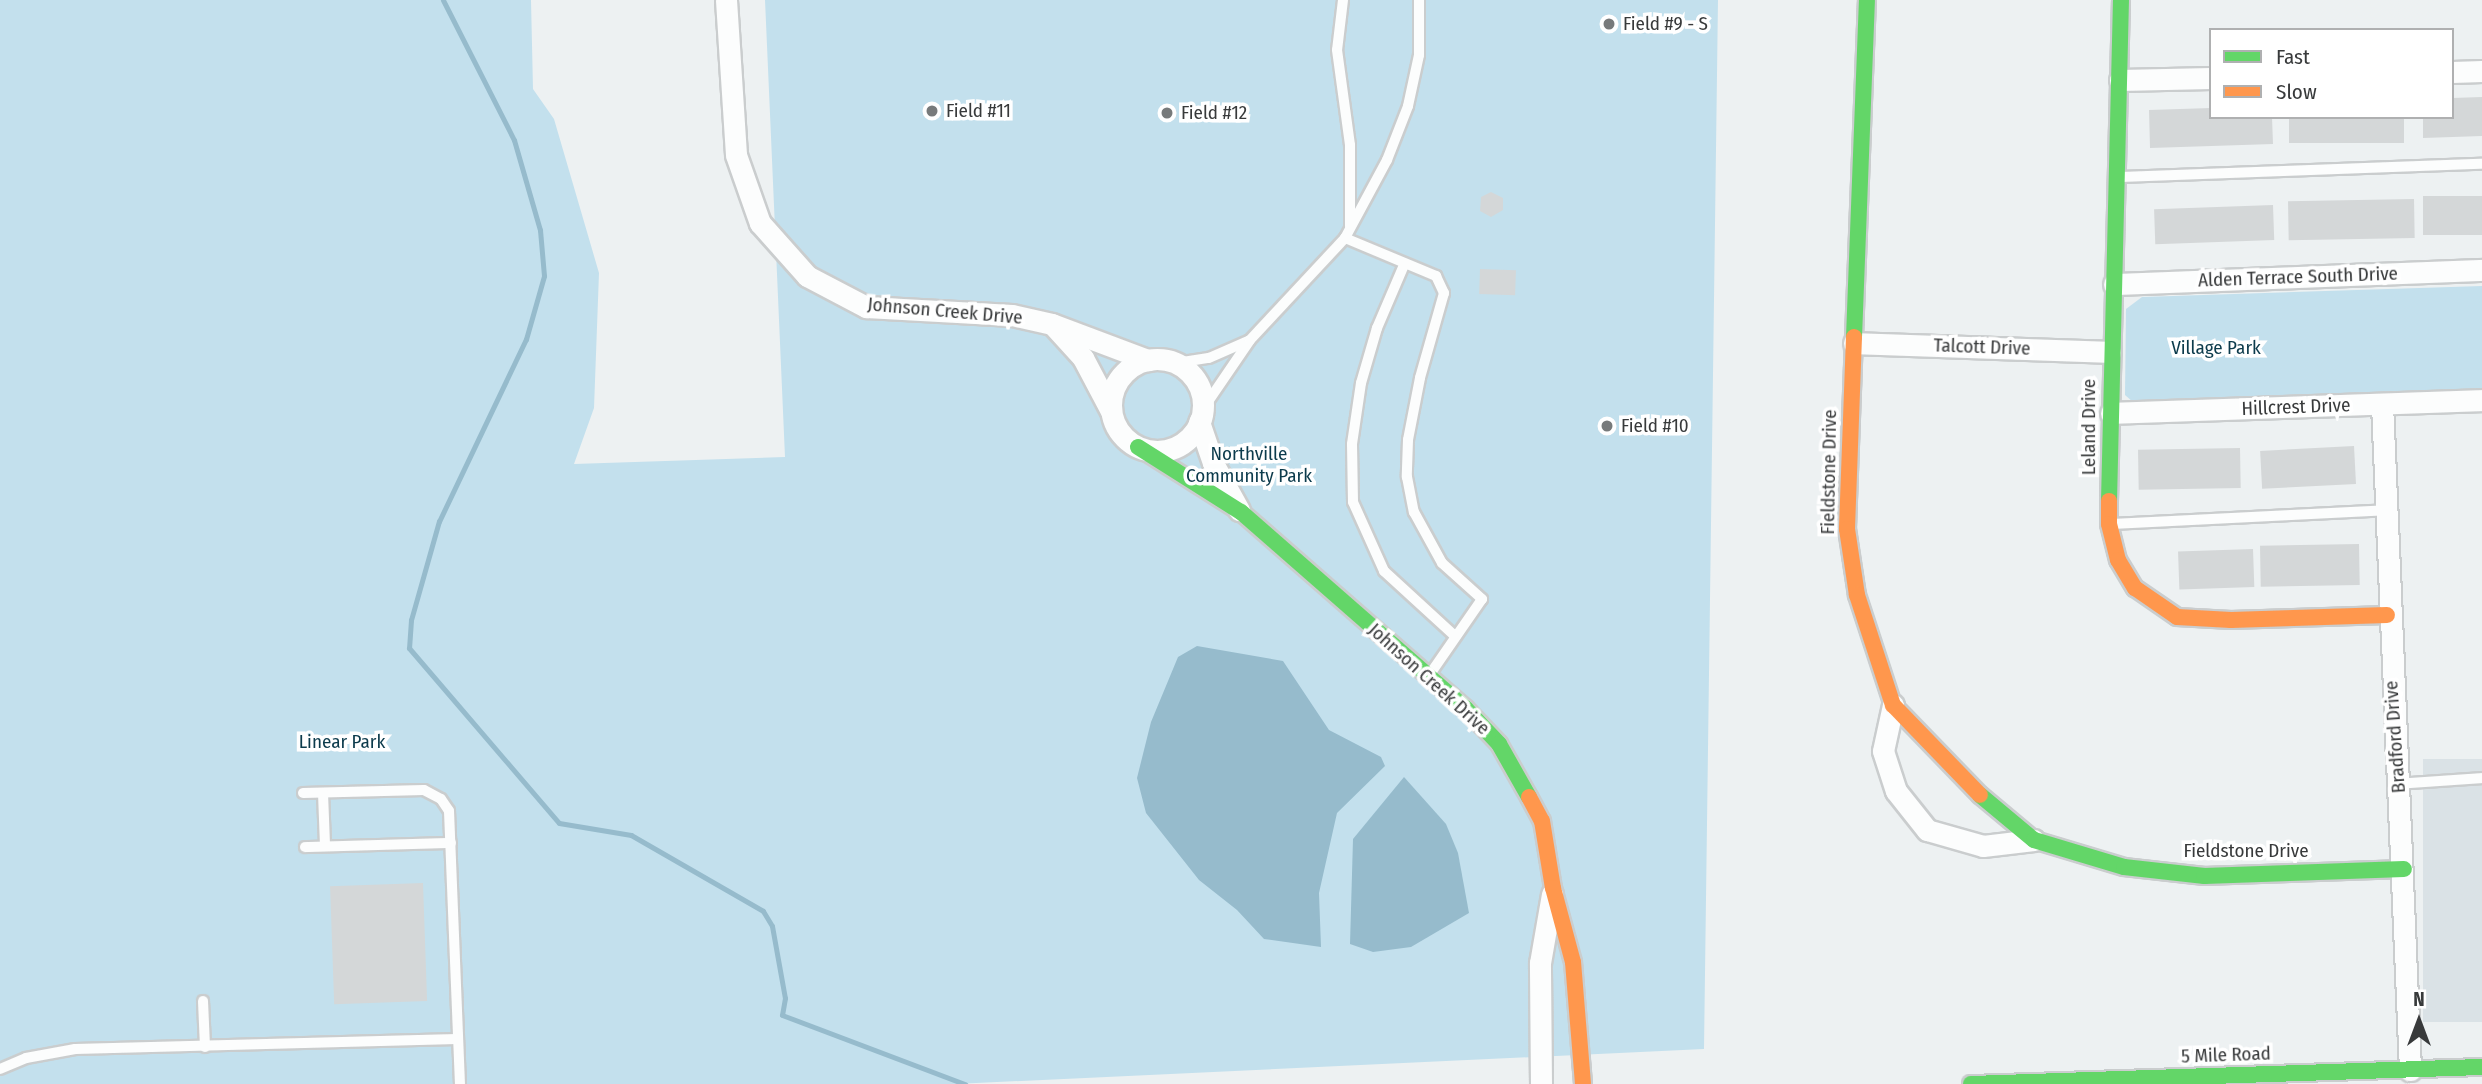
<!DOCTYPE html>
<style>
body{margin:0}
#map{position:relative;width:2482px;height:1084px;overflow:hidden;background:#edf1f2;font-family:"Fira Sans Condensed",sans-serif}
div>[style]{position:absolute}
[style*='--x']{left:calc(var(--x)*1px);top:calc(var(--y)*1px);width:calc(var(--w)*1px);rotate:calc(var(--a)*1deg)}
.built>*{inset:0;background:#dae2e6;transform-origin:0 0}
.green>*{inset:0;background:#c3e0ed}
.water>*{inset:0;background:#96bbcc}
.stream>*{height:5px;margin:-2.5px;padding:0 2.5px;transform-origin:2.5px;border-radius:2.5px;background:#96bbcc}
.building>*{inset:0;background:#d4d7d8;transform-origin:0 0}
.roads{filter:drop-shadow(2px 0 #cacdce) drop-shadow(-2px 0 #cacdce) drop-shadow(0 2px #cacdce) drop-shadow(0 -2px #cacdce)}
.lane>*{height:10px;margin:-5px;padding:0 5px;transform-origin:5px;border-radius:5px;background:#fcfdfd}
.street>*{height:21px;margin:-10.5px;padding:0 10.5px;transform-origin:10.5px;border-radius:10.5px;background:#fcfdfd}
.street>.ring{margin:-10.5px;padding:0;box-sizing:content-box;background:none;border:21px solid #fcfdfd;border-radius:50%}
.fast>*{height:16px;margin:-8px;padding:0 8px;transform-origin:8px;border-radius:8px;background:#63d668}
.slow>*{height:16px;margin:-8px;padding:0 8px;transform-origin:8px;border-radius:8px;background:#ff974d}
.dots>*{width:19px;height:19px;translate:-50% -50%;box-sizing:border-box;border:4px solid #fff;border-radius:50%}
span{translate:-50% -50%;white-space:nowrap;text-align:center;line-height:1.15;-webkit-text-stroke:7px #fff;paint-order:stroke}
.poi-label{font-size:19px;color:#383a3b}
.left{translate:0 -50%;text-align:left}
.street-label{font-size:19px;color:#383a3b}
.park-label{font-size:19px;color:#0c3b4c}
.legend{position:absolute;left:2209px;top:28px;width:245px;height:91px;box-sizing:border-box;background:#fff;border:2px solid #afb0b1;margin:0;padding:9px 12px;list-style:none;font-size:21px;color:#383a3b}
.legend li{display:flex;align-items:center;gap:14px;height:35px}
.legend b{width:35px;border:2px solid #afb0b1}
.north{position:absolute;left:2384px;top:986px;width:70px;height:70px;-webkit-text-stroke:5px #fff;paint-order:stroke;rotate:0deg;font-size:19px;font-weight:700;line-height:28px;text-align:center;color:#383a3b}
.north::after{content:'';display:block;margin:auto;width:24px;height:32px;background:#383a3b;clip-path:polygon(50% 0,100% 100%,50% 72%,0 100%)}
</style>
<div id="map">
<div class="built">
<div style="left:2482px;top:759px;width:263px;height:59px;rotate:90deg"></div>
</div>
<div class="green">
<div style="clip-path:polygon(0 0,531px 0,533px 89px,554px 119px,599px 273px,594px 408px,574px 464px,785px 457px,765px 0,1718px 0,1704px 1049px,955px 1084px,0 1084px)"></div>
<div style="clip-path:polygon(2482px 286px,2482px 393px,2133px 402px,2125px 395px,2126px 309px,2142px 297px)"></div>
</div>
<div class="water">
<div style="clip-path:polygon(1197px 646px,1283px 661px,1329px 730px,1381px 757px,1385px 766px,1337px 813px,1319px 893px,1321px 947px,1264px 939px,1237px 910px,1199px 880px,1146px 813px,1137px 778px,1151px 722px,1178px 657px)"></div>
<div style="clip-path:polygon(1404px 777px,1446px 824px,1458px 853px,1469px 913px,1411px 947px,1373px 952px,1350px 944px,1353px 839px)"></div>
</div>
<div class="stream">
<div style="--x:443;--y:0;--w:157;--a:63.1"></div>
<div style="--x:514;--y:140;--w:94;--a:73.9"></div>
<div style="--x:540;--y:230;--w:46;--a:85"></div>
<div style="--x:544;--y:276;--w:66;--a:105.9"></div>
<div style="--x:526;--y:339;--w:202;--a:115.5"></div>
<div style="--x:439;--y:521;--w:103;--a:105.8"></div>
<div style="--x:411;--y:620;--w:28;--a:94"></div>
<div style="--x:409;--y:648;--w:230;--a:49.4"></div>
<div style="--x:559;--y:823;--w:73;--a:9.5"></div>
<div style="--x:631;--y:835;--w:152;--a:29.9"></div>
<div style="--x:763;--y:911;--w:17;--a:59"></div>
<div style="--x:772;--y:926;--w:73;--a:79.8"></div>
<div style="--x:785;--y:998;--w:17;--a:100"></div>
<div style="--x:782;--y:1015;--w:196;--a:20.7"></div>
</div>
<div class="building">
<div style="clip-path:polygon(2482px 97px,2482px 136px,2423px 138px,2423px 117px,2452px 117px,2452px 98px)"></div>
<div style="clip-path:polygon(2211px 108px,2211px 117px,2272px 117px,2273px 144px,2150px 148px,2149px 110px)"></div>
<div style="left:2289px;top:117px;width:115px;height:26px"></div>
<div style="clip-path:polygon(1491px 192px,1503px 198px,1503px 210px,1491px 217px,1480px 211px,1481px 197px)"></div>
<div style="left:2482px;top:196px;width:39px;height:59px;rotate:90deg"></div>
<div style="left:2414px;top:199px;width:39px;height:126px;rotate:89deg"></div>
<div style="left:2273px;top:205px;width:35px;height:119px;rotate:88deg"></div>
<div style="left:1480px;top:269px;width:36px;height:25px;rotate:2deg"></div>
<div style="left:2354px;top:446px;width:38px;height:94px;rotate:87deg"></div>
<div style="left:2240px;top:448px;width:40px;height:102px;rotate:89deg"></div>
<div style="left:2359px;top:544px;width:41px;height:99px;rotate:89deg"></div>
<div style="left:2253px;top:549px;width:38px;height:75px;rotate:88deg"></div>
<div style="left:423px;top:883px;width:118px;height:93px;rotate:88deg"></div>
</div>
<div class="roads">
<div class="lane">
<div style="--x:1343;--y:0;--w:50;--a:96.8"></div>
<div style="--x:1337;--y:50;--w:96;--a:82.2"></div>
<div style="--x:1350;--y:145;--w:81;--a:90"></div>
<div style="--x:2119;--y:177;--w:363;--a:-2.1"></div>
<div style="--x:1345;--y:238;--w:99;--a:22.7"></div>
<div style="--x:1436;--y:276;--w:19;--a:65"></div>
<div style="--x:1444;--y:293;--w:88;--a:105.8"></div>
<div style="--x:1420;--y:378;--w:63;--a:101"></div>
<div style="--x:1408;--y:440;--w:37;--a:92"></div>
<div style="--x:1407;--y:477;--w:36;--a:79"></div>
<div style="--x:1414;--y:512;--w:58;--a:61.2"></div>
<div style="--x:1442;--y:563;--w:54;--a:42"></div>
<div style="--x:1482;--y:599;--w:91;--a:124.7"></div>
<div style="--x:1404;--y:265;--w:69;--a:113.2"></div>
<div style="--x:1377;--y:328;--w:57;--a:106.2"></div>
<div style="--x:1361;--y:383;--w:62;--a:98.4"></div>
<div style="--x:1352;--y:444;--w:58;--a:89"></div>
<div style="--x:1353;--y:502;--w:76;--a:65.8"></div>
<div style="--x:1384;--y:571;--w:96;--a:42.5"></div>
<div style="--x:1176;--y:363;--w:33;--a:-9"></div>
<div style="--x:1209;--y:358;--w:43;--a:-23.6"></div>
<div style="--x:1203;--y:409;--w:83;--a:-55.7"></div>
<div style="--x:1250;--y:340;--w:139;--a:-47"></div>
<div style="--x:1345;--y:238;--w:89;--a:-61.7"></div>
<div style="--x:1387;--y:160;--w:58;--a:-68.7"></div>
<div style="--x:1408;--y:106;--w:52;--a:-77.8"></div>
<div style="--x:1419;--y:55;--w:55;--a:-90"></div>
<div style="--x:2112;--y:524;--w:274;--a:-2.9"></div>
<div style="--x:2397;--y:784;--w:85;--a:-4"></div>
<div style="--x:303;--y:793;--w:121;--a:-1.4"></div>
<div style="--x:424;--y:790;--w:19;--a:28"></div>
<div style="--x:441;--y:799;--w:14;--a:56"></div>
<div style="--x:449;--y:811;--w:273;--a:87.7"></div>
<div style="--x:323;--y:793;--w:53;--a:87.8"></div>
<div style="--x:305;--y:847;--w:146;--a:-1.6"></div>
<div style="--x:203;--y:1001;--w:46;--a:87.5"></div>
<div style="--x:0;--y:1069;--w:28;--a:-23"></div>
<div style="--x:26;--y:1058;--w:50;--a:-10.4"></div>
<div style="--x:75;--y:1049;--w:382;--a:-1.5"></div>
</div>
<div class="street">
<div style="--x:726;--y:0;--w:155;--a:86.3"></div>
<div style="--x:736;--y:155;--w:72;--a:70.6"></div>
<div style="--x:760;--y:223;--w:71;--a:48.4"></div>
<div style="--x:807;--y:276;--w:67;--a:27.7"></div>
<div style="--x:866;--y:307;--w:146;--a:3.1"></div>
<div style="--x:1012;--y:315;--w:41;--a:12.7"></div>
<div style="--x:1052;--y:324;--w:103;--a:20.6"></div>
<div style="--x:2452;--y:72;--w:30;--a:-2"></div>
<div style="--x:2120;--y:80;--w:91;--a:-1.3"></div>
<div style="--x:2114;--y:284;--w:368;--a:-2.2"></div>
<div style="--x:1053;--y:325;--w:45;--a:47.7"></div>
<div style="--x:1083;--y:358;--w:60;--a:62.2"></div>
<div style="--x:1854;--y:343;--w:256;--a:2"></div>
<div class="ring" style="left:1111px;top:359px;width:71px;height:71px"></div>
<div style="--x:2382;--y:404;--w:667;--a:87.59"></div>
<div style="--x:2111;--y:413;--w:371;--a:-2"></div>
<div style="--x:1199;--y:422;--w:43;--a:71.1"></div>
<div style="--x:1213;--y:463;--w:54;--a:61"></div>
<div style="--x:1893;--y:705;--w:47;--a:102.3"></div>
<div style="--x:1883;--y:751;--w:42;--a:72"></div>
<div style="--x:1896;--y:791;--w:50;--a:51.5"></div>
<div style="--x:1927;--y:830;--w:58;--a:15.9"></div>
<div style="--x:1983;--y:846;--w:51;--a:-6.7"></div>
<div style="--x:1541;--y:1084;--w:121;--a:-90.5"></div>
<div style="--x:1540;--y:963;--w:70;--a:-80.1"></div>
</div>
<div class="fast">
<div style="--x:1854;--y:337;--w:337;--a:-87.8"></div>
<div style="--x:1138;--y:447;--w:122;--a:32.3"></div>
<div style="--x:1241;--y:512;--w:298;--a:41.2"></div>
<div style="--x:1465;--y:708;--w:50;--a:46.6"></div>
<div style="--x:1499;--y:744;--w:61;--a:60.5"></div>
<div style="--x:2109;--y:501;--w:501;--a:-88.63"></div>
<div style="--x:1980;--y:795;--w:70;--a:39.8"></div>
<div style="--x:2034;--y:840;--w:94;--a:16.7"></div>
<div style="--x:2124;--y:867;--w:81;--a:6.4"></div>
<div style="--x:2204;--y:876;--w:200;--a:-2"></div>
<div style="--x:1971;--y:1084;--w:511;--a:-1.91"></div>
</div>
<div class="slow">
<div style="--x:1854;--y:337;--w:192;--a:92.1"></div>
<div style="--x:1847;--y:529;--w:67;--a:81.4"></div>
<div style="--x:1857;--y:595;--w:116;--a:71.9"></div>
<div style="--x:1893;--y:705;--w:125;--a:46"></div>
<div style="--x:2109;--y:501;--w:23;--a:90"></div>
<div style="--x:2109;--y:524;--w:37;--a:76"></div>
<div style="--x:2118;--y:560;--w:33;--a:59"></div>
<div style="--x:2135;--y:588;--w:51;--a:34.6"></div>
<div style="--x:2177;--y:617;--w:54;--a:3.2"></div>
<div style="--x:2231;--y:620;--w:156;--a:-1.8"></div>
<div style="--x:1529;--y:797;--w:27;--a:62"></div>
<div style="--x:1542;--y:821;--w:68;--a:80.7"></div>
<div style="--x:1553;--y:888;--w:77;--a:74.9"></div>
<div style="--x:1573;--y:962;--w:122;--a:85.3"></div>
</div>
</div>
<div class="dots">
<div style="left:1609px;top:24px;background:#777a7b"></div>
<div style="left:932px;top:111px;background:#777a7b"></div>
<div style="left:1167px;top:113px;background:#777a7b"></div>
<div style="left:1607px;top:426px;background:#777a7b"></div>
</div>
<div class="poi-label">
<span class="left" style="left:1623px;top:24px">Field #9 - S</span>
<span class="left" style="left:946px;top:111px">Field #11</span>
<span class="left" style="left:1181px;top:113px">Field #12</span>
<span class="left" style="left:1621px;top:426px">Field #10</span>
</div>
<div class="street-label">
<span style="left:2298px;top:277px;rotate:-2deg">Alden Terrace South Drive</span>
<span style="left:945px;top:311px;rotate:5deg">Johnson Creek Drive</span>
<span style="left:1982px;top:347px;rotate:2deg">Talcott Drive</span>
<span style="left:2296px;top:407px;rotate:-2deg">Hillcrest Drive</span>
<span style="left:2089px;top:427px;rotate:-90deg">Leland Drive</span>
<span style="left:1829px;top:472px;rotate:-89deg">Fieldstone Drive</span>
<span style="left:1429px;top:679px;rotate:42deg">Johnson Creek Drive</span>
<span style="left:2395px;top:737px;rotate:-94deg">Bradford Drive</span>
<span style="left:2246px;top:851px">Fieldstone Drive</span>
<span style="left:2226px;top:1055px;rotate:-2deg">5 Mile Road</span>
</div>
<div class="park-label">
<span style="left:2216px;top:348px">Village Park</span>
<span style="left:1249px;top:465px">Northville<br>Community Park</span>
<span style="left:342px;top:742px">Linear Park</span>
</div>
<ul class="legend">
<li><b style="height:9px;background:#63d668"></b>Fast</li>
<li><b style="height:9px;background:#ff974d"></b>Slow</li>
</ul>
<div class="north">N</div>
</div>
